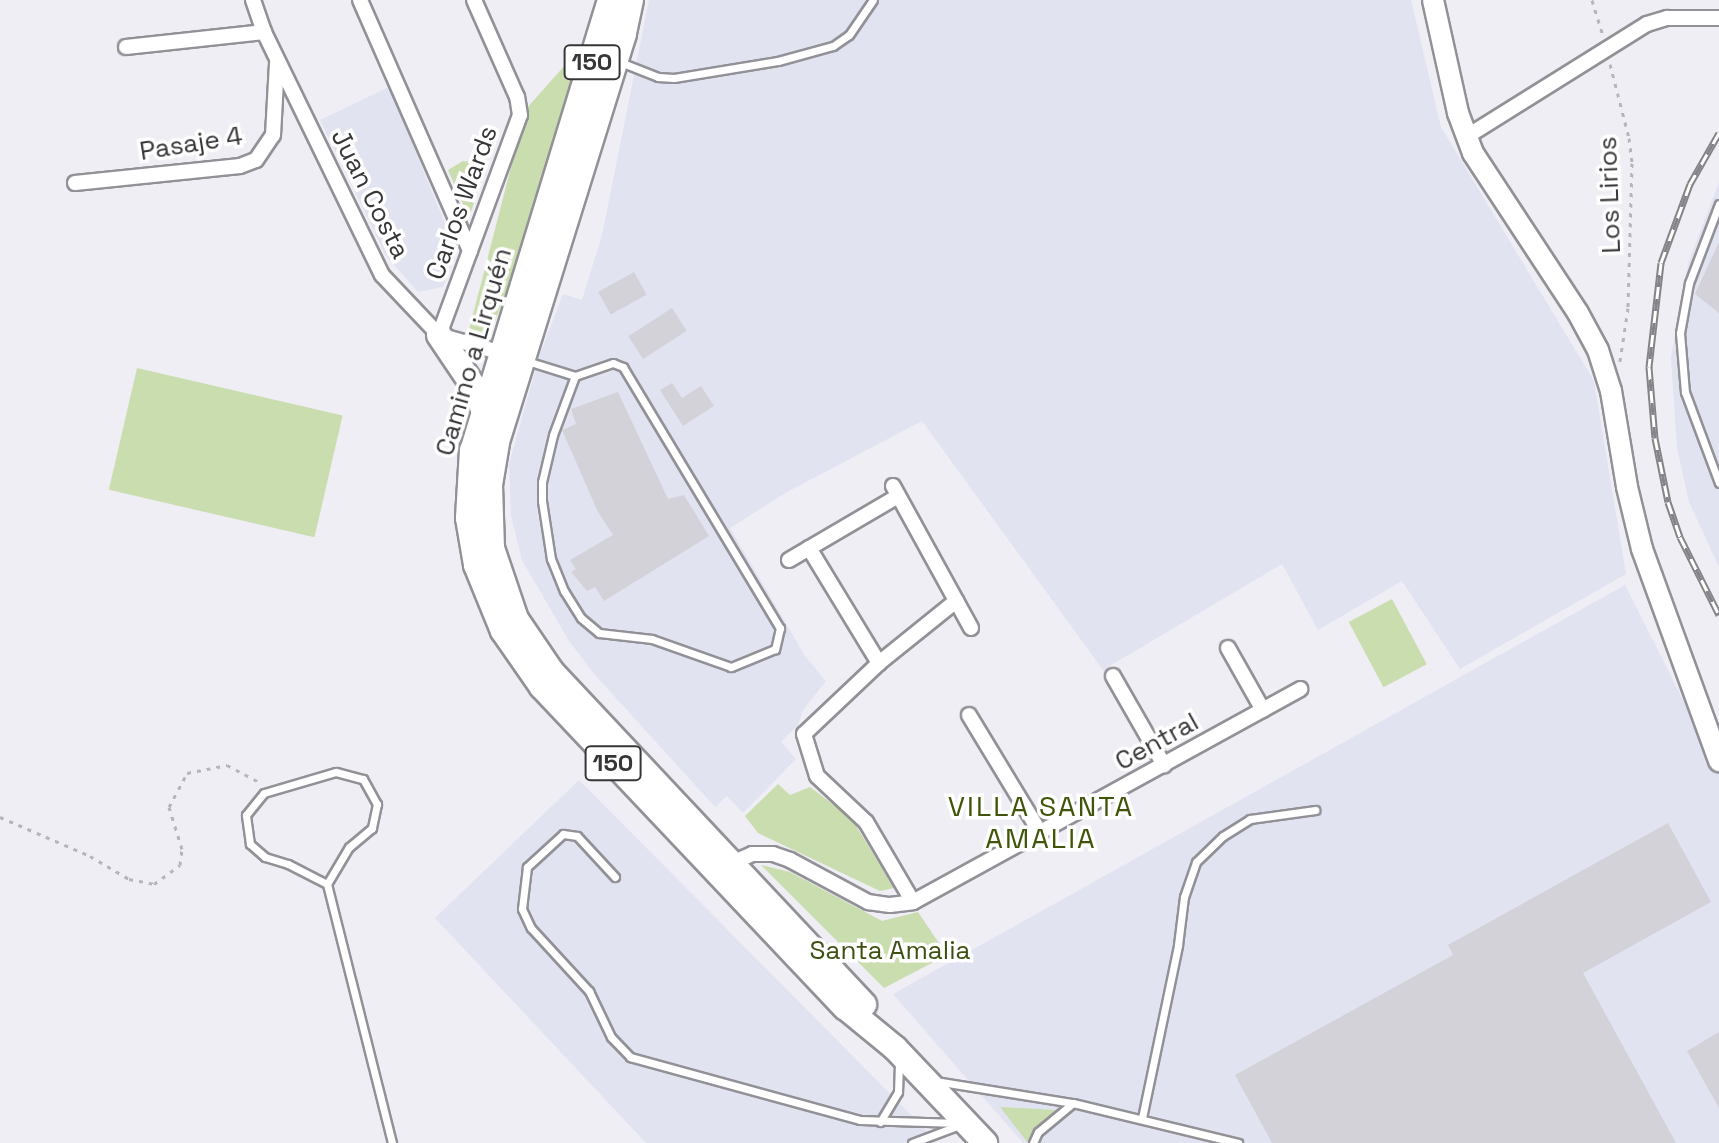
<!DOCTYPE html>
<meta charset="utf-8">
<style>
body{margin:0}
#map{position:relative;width:1719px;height:1143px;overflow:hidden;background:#eeeef4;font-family:"Space Grotesk",sans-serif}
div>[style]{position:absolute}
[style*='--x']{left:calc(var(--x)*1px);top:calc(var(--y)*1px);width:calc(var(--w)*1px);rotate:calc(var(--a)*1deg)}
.built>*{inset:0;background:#e2e3f0}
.green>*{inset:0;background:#caddae;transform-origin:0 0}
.building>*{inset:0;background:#d2d2d8;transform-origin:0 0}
.path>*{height:3px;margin-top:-1.5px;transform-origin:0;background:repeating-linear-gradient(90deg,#b5b5ba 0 4px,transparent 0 10px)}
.roads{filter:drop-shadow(2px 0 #919197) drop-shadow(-2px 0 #919197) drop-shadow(0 2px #919197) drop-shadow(0 -2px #919197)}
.lane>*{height:7px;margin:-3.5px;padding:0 3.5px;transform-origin:3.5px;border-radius:3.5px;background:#fff}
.street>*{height:14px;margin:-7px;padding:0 7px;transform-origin:7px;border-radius:7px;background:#fff}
.secondary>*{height:20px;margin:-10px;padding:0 10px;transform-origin:10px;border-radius:10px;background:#fff}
.primary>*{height:24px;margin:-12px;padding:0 12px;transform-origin:12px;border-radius:12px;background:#fff}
.rail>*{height:7px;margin-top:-3.5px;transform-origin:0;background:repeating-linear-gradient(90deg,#fff 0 12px,#848488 0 24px);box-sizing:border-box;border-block:2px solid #848488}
span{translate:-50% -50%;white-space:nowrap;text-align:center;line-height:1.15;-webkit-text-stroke:7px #fff;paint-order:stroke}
.shield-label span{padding:2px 6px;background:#fff;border:2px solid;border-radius:6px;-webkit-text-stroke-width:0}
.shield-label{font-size:24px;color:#363638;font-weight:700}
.street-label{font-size:26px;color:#363638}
.park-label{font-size:26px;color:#3d5012}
.neighbourhood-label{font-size:28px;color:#405509;letter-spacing:2px}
</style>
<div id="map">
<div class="built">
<div style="clip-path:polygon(649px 0,1411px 0,1441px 127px,1594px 381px,1626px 574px,1460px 669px,1402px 581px,1318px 630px,1282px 564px,1103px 670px,922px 421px,787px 492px,730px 528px,805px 656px,826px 681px,803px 710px,798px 725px,781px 742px,796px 759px,743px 813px,727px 796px,715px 807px,596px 676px,569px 641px,522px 560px,511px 516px,509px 464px,539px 357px,563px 294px,582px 300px,602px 235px)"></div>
<div style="clip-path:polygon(389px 87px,456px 250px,443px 287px,418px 292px,386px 256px,320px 120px)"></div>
<div style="clip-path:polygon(1719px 182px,1719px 567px,1689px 502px,1677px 448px,1671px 358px,1689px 261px)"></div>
<div style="clip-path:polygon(1625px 585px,1719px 771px,1719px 1143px,1023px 1143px,893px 994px)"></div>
<div style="clip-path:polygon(579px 780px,935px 1139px,925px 1143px,646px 1143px,435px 918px)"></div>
</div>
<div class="green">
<div style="clip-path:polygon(583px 45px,534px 217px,490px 335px,468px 334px,526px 109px)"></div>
<div style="clip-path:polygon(463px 161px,487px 163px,469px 218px,448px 170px)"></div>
<div style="left:137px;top:368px;width:211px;height:125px;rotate:13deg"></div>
<div style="left:1392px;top:599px;width:74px;height:49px;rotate:62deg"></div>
<div style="clip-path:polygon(778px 784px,790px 795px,810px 787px,843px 812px,855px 824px,894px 888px,880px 891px,758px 833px,745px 816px)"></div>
<div style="clip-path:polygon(761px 865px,790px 872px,882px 921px,918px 912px,947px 955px,884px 988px)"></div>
<div style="clip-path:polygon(1000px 1107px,1055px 1110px,1036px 1143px,1028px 1143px)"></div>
</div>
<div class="building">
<div style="clip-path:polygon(1719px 242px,1719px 313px,1695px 294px)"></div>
<div style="left:634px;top:272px;width:26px;height:41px;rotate:61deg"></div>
<div style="left:672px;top:308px;width:27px;height:52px;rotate:57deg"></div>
<div style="clip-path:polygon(672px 383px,682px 398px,701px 386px,714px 406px,683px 426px,660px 390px)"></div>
<div style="clip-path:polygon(618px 392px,668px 499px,684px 495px,709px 536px,604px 601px,595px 587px,587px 591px,571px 572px,576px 569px,570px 560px,613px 535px,598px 512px,562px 430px,576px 424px,571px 409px)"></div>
<div style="clip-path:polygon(1668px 823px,1711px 902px,1583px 973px,1676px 1143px,1272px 1143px,1235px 1075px,1453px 955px,1448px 945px)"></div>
<div style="clip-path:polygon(1719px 1032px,1719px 1108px,1687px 1051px)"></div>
</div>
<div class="path">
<div style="--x:1592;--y:0;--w:39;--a:73"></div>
<div style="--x:1610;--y:64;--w:76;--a:75.6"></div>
<div style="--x:1629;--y:138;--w:25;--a:83"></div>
<div style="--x:1632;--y:163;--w:145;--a:91.6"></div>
<div style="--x:1628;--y:308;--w:54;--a:98.6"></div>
<div style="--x:0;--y:817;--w:98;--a:23.4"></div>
<div style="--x:90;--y:856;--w:45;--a:30.5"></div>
<div style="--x:129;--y:879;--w:25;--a:11"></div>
<div style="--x:154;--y:884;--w:32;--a:-36"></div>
<div style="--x:180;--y:865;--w:16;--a:-83"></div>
<div style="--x:182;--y:849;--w:44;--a:-107.2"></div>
<div style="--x:169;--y:807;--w:38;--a:-62"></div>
<div style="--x:187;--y:773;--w:41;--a:-11.3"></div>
<div style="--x:227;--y:765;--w:40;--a:28"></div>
</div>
<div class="roads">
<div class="lane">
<div style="--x:620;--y:62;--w:41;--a:21.5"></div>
<div style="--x:658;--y:77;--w:16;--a:4"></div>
<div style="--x:674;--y:78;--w:105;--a:-9.3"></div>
<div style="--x:778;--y:61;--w:57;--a:-15.3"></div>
<div style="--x:833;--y:46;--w:19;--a:-35"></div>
<div style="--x:849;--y:35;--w:42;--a:-55.6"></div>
<div style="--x:1719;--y:204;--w:85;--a:110.8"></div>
<div style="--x:1689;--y:283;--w:51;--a:100.2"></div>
<div style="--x:1680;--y:333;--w:59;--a:85.2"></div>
<div style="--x:1685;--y:392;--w:97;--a:69.5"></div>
<div style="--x:527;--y:361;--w:50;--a:17.4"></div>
<div style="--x:575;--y:376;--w:40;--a:-18.9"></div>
<div style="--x:613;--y:363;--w:11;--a:22"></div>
<div style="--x:623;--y:367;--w:305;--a:59"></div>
<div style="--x:780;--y:628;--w:22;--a:103"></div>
<div style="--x:775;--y:649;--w:48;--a:157.8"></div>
<div style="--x:731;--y:667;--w:84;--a:-160.5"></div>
<div style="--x:652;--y:639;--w:53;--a:-173.5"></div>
<div style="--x:599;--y:633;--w:23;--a:-140"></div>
<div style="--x:581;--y:618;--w:32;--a:-122"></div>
<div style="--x:564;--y:591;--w:35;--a:-112"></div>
<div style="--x:551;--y:559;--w:59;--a:-98.8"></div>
<div style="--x:542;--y:501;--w:19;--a:-90"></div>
<div style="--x:542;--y:482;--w:48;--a:-76.8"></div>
<div style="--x:553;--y:435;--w:63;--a:-69.6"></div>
<div style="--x:615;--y:877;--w:56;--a:-132.8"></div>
<div style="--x:577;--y:836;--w:14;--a:-172"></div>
<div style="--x:563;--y:834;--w:49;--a:137.5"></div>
<div style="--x:527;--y:867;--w:42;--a:96.8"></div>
<div style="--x:522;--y:909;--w:21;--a:65"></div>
<div style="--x:531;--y:928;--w:86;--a:47.4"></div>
<div style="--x:589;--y:991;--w:51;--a:64.4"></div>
<div style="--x:611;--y:1037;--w:28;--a:46"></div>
<div style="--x:630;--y:1057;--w:238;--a:15.3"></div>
<div style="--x:860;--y:1120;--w:99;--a:1.7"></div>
<div style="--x:327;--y:884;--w:44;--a:-152.9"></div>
<div style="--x:288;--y:864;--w:24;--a:-163"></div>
<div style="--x:265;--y:857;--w:20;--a:-139"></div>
<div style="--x:250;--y:844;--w:29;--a:-98"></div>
<div style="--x:246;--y:815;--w:28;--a:-51"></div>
<div style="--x:264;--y:793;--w:75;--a:-16.3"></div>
<div style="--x:336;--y:772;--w:28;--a:15"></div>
<div style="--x:363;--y:779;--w:29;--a:61"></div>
<div style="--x:377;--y:804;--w:25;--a:102"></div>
<div style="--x:372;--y:828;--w:30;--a:140"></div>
<div style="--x:349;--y:847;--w:43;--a:120.7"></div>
<div style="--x:327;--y:884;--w:267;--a:75.9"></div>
<div style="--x:935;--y:1081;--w:140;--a:9.1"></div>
<div style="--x:1073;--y:1103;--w:170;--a:13.6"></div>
<div style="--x:1142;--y:1118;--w:177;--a:-78.2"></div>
<div style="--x:1178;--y:945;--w:48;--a:-82.9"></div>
<div style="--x:1184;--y:897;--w:37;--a:-71"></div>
<div style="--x:1196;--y:862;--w:37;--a:-44"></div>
<div style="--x:1223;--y:836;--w:32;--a:-32"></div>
<div style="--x:1250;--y:819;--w:66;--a:-7.9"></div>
<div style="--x:880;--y:1122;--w:35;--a:-59"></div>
<div style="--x:898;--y:1092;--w:30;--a:-88"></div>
<div style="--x:912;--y:1143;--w:51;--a:-20.6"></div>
<div style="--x:1033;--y:1143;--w:12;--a:-66"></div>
<div style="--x:1038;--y:1132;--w:45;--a:-39.6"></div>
</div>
<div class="street">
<div style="--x:253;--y:0;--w:34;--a:71"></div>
<div style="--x:264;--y:32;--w:270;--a:64.1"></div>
<div style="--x:382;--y:275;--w:83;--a:46.5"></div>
<div style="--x:439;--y:335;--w:73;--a:15.9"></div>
<div style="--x:360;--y:0;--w:274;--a:66.3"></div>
<div style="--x:126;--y:47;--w:139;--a:-6.2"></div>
<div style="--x:1466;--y:137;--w:213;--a:-32"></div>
<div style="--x:1647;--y:24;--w:21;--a:-17"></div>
<div style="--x:1667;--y:18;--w:52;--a:0"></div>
<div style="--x:75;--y:183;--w:166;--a:-5.9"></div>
<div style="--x:240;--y:166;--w:17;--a:-21"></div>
<div style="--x:256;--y:160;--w:30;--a:-56"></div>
<div style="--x:273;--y:135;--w:72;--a:-86.8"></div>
<div style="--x:439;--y:335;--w:234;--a:-69.8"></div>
<div style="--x:520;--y:115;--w:18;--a:-99"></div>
<div style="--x:517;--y:97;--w:106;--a:-113.9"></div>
<div style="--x:893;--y:486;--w:162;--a:61.2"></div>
<div style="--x:809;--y:548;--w:135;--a:58.7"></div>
<div style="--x:789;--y:560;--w:126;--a:-30.4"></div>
<div style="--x:1228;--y:648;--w:71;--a:60.6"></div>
<div style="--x:1113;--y:676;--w:103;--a:60.2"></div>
<div style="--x:969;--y:715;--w:139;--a:58.8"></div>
<div style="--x:732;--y:863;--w:22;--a:-24"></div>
<div style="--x:752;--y:854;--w:21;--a:0"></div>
<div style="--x:773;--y:854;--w:18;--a:19"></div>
<div style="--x:790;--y:860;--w:89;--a:28.3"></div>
<div style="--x:868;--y:902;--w:22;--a:8"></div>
<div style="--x:890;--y:905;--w:23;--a:-7"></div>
<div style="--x:913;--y:902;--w:442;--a:-28.8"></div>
<div style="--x:913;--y:902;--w:93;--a:-120.4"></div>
<div style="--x:866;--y:822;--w:67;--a:-136.8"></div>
<div style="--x:817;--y:776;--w:44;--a:-107.2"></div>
<div style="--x:804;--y:734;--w:103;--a:-43.4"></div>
<div style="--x:879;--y:663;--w:99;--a:-38.8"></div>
</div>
<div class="secondary">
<div style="--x:1433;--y:0;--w:116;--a:77.5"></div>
<div style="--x:1458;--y:113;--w:43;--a:69.4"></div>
<div style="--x:1473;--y:153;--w:191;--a:56.7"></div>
<div style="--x:1578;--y:313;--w:42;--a:61.6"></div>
<div style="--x:1598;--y:350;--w:43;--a:72.4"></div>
<div style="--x:1611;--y:391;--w:97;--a:80.5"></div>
<div style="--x:1627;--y:487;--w:64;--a:76.4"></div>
<div style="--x:1642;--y:549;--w:226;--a:70"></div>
</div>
<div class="primary">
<div style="--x:610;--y:0;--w:471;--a:107"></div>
<div style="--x:472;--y:450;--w:68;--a:93.4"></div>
<div style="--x:468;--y:518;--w:48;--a:80.3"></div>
<div style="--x:476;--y:565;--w:71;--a:67.8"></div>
<div style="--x:503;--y:631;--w:68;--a:55.1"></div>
<div style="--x:542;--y:687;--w:441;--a:46.6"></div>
<div style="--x:845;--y:1007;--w:65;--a:39.4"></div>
<div style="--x:895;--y:1048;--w:131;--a:46.5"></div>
<div style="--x:631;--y:0;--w:35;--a:102"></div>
<div style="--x:624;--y:34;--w:428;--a:107.3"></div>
<div style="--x:497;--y:443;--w:43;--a:99.5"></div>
<div style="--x:490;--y:485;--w:63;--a:88.2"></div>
<div style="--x:492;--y:548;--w:75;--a:71.3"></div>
<div style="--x:516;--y:619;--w:64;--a:55.8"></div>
<div style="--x:552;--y:672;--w:456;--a:46.8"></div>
<div style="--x:439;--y:335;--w:63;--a:56.1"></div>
<div style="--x:474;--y:387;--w:24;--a:68"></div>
</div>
</div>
<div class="rail">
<div style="--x:1719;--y:133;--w:59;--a:119.6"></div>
<div style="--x:1690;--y:184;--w:84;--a:110.2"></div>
<div style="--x:1661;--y:263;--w:105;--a:96.6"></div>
<div style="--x:1649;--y:367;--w:71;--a:85.2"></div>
<div style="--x:1655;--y:438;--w:65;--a:78.5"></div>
<div style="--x:1668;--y:502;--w:37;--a:71"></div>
<div style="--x:1680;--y:537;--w:87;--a:63.4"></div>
</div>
<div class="shield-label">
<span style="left:592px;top:62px">150</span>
<span style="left:613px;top:763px">150</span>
</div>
<div class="street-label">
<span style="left:191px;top:144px;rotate:-9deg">Pasaje 4</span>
<span style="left:370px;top:194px;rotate:63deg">Juan Costa</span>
<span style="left:1610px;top:195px;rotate:-92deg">Los Lirios</span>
<span style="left:462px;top:203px;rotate:-70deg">Carlos Wards</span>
<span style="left:474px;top:352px;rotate:-74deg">Camino a Lirquén</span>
<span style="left:1157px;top:742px;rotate:-29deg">Central</span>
</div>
<div class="park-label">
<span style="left:890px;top:951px">Santa Amalia</span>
</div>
<div class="neighbourhood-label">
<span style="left:1041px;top:822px">VILLA SANTA<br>AMALIA</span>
</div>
</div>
